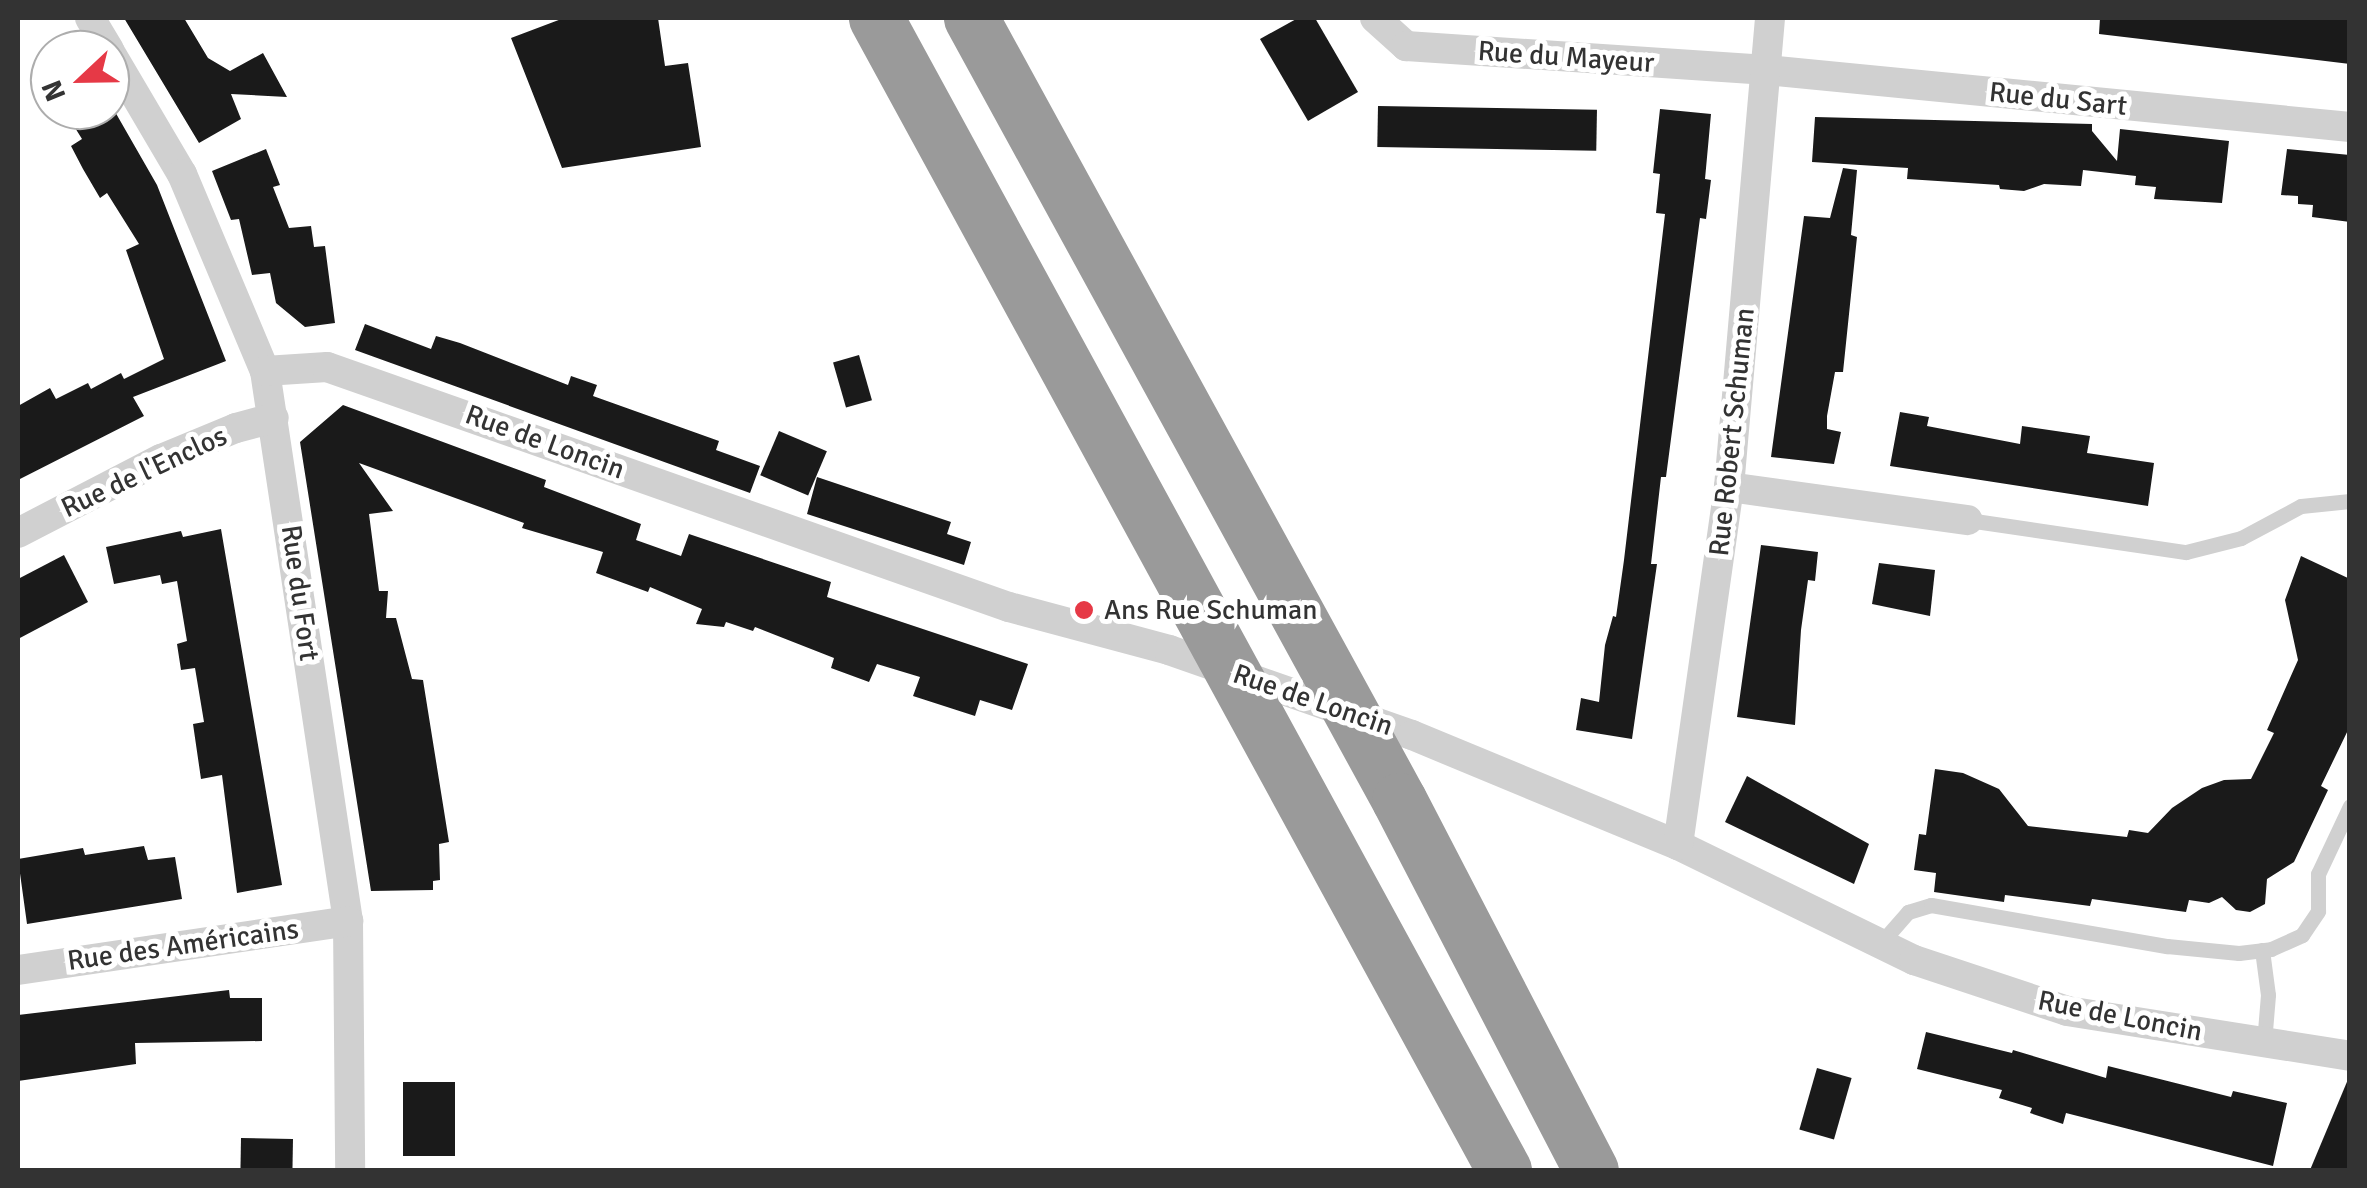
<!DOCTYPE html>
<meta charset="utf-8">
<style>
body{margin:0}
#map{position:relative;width:2367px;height:1188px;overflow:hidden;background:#fff;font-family:Signika,sans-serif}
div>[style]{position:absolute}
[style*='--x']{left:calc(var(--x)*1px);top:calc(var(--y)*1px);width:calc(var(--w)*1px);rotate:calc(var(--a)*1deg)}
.building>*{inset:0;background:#1a1a1a;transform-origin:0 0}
.service>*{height:15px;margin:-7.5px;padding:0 7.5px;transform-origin:7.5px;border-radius:7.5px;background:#d0d0d0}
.minor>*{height:30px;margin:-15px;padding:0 15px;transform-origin:15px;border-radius:15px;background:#d0d0d0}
.motorway>*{height:55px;margin:-27.5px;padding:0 27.5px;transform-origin:27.5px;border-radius:27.5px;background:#9a9a9a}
.dots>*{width:28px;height:28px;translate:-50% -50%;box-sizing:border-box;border:5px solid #fff;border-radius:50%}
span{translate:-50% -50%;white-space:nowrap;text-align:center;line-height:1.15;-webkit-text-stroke:10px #fff;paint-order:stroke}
.street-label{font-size:28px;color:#333}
.poi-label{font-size:28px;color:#333}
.left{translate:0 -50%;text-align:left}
.frame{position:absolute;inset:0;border:20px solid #333;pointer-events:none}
.north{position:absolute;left:30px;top:30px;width:100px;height:100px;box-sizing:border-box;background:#fff;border:2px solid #adadad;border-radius:50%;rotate:248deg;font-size:28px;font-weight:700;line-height:40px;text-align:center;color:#333}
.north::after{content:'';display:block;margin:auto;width:35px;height:45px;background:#e63946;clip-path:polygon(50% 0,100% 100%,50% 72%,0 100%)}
</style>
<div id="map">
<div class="building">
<div style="clip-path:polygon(124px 18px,184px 18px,208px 58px,230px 71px,263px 53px,287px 97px,231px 94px,241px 119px,199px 143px)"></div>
<div style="clip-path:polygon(564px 18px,658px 18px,665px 66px,688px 63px,701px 147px,562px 168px,511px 38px)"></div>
<div style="clip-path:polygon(1298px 18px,1315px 18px,1358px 92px,1308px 121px,1260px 39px)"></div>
<div style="clip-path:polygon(2100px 18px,2350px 18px,2350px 64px,2099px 34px)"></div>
<div style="left:1378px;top:106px;width:219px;height:41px;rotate:1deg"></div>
<div style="clip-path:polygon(1660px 109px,1711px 114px,1705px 179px,1711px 180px,1706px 219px,1700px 218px,1666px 477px,1661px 477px,1651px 564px,1657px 564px,1632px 739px,1576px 730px,1581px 698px,1599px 702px,1605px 645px,1613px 616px,1616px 617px,1624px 560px,1665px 214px,1656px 213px,1660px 174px,1653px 173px)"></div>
<div style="clip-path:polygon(64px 110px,114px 110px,157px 185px,226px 361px,133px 397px,144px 416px,18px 480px,18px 406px,50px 388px,56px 399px,88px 383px,91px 389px,121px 373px,124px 379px,164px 359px,126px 250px,139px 244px,107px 193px,100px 198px,83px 169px,71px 146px,82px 139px)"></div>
<div style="clip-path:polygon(1815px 117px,2092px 124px,2092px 131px,2117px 161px,2120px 129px,2229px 141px,2222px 203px,2154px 199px,2156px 187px,2135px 185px,2136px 176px,2083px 170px,2081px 186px,2044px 184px,2024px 191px,2000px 189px,1999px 185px,1907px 179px,1908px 168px,1812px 162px)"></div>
<div style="clip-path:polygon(266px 149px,280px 185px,273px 187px,289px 228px,311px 226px,314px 247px,325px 246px,335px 323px,305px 327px,276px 303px,270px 273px,252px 275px,239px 219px,231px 220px,212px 171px)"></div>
<div style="clip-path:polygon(2287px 149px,2350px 155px,2350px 222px,2312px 217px,2313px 205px,2298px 204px,2298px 196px,2281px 195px)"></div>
<div style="clip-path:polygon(1843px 168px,1857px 170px,1851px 235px,1857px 237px,1843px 372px,1835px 372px,1827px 416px,1827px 429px,1841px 432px,1834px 464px,1771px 457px,1804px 216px,1830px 218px)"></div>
<div style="clip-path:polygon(365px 324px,431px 349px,436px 336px,460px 343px,568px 385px,571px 376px,597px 385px,593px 396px,719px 441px,716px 450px,760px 466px,750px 493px,355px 350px)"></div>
<div style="left:859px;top:355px;width:47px;height:27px;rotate:74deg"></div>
<div style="clip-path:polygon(343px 405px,546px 480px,544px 487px,641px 524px,636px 540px,681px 556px,689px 534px,831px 582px,827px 597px,1028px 664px,1012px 710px,980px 700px,975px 716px,913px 696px,920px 677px,877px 664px,869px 682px,831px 668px,834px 658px,755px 627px,753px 631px,726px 622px,724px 627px,696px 624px,702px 609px,650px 587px,648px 592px,596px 573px,603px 552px,522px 528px,524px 523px,359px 463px,393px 511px,369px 514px,379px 591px,388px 591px,386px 618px,396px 618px,412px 679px,423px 680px,449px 842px,439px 844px,440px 880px,433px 881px,433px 890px,371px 891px,300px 442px)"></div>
<div style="clip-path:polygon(1900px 412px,1929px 417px,1927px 426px,2020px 444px,2022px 426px,2090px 436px,2087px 453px,2154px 463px,2148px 506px,1890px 466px)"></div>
<div style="left:779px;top:431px;width:52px;height:48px;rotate:23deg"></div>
<div style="clip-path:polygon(817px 477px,951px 522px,947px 534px,971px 542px,964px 565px,807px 514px)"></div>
<div style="clip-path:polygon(221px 529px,282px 885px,237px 893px,222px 775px,201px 779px,193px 724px,204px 722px,195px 668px,181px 670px,177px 644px,187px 641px,177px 581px,162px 584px,160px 575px,114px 584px,106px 547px,181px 531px,183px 537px)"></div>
<div style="clip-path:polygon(1761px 545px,1818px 552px,1815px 581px,1808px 580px,1801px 630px,1795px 725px,1737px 717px)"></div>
<div style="clip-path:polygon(64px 555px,88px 602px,18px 639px,18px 579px)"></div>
<div style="clip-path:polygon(2301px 556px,2350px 579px,2350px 726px,2321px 786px,2328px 790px,2294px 862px,2267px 879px,2265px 904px,2250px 912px,2236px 910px,2222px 897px,2209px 903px,2189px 900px,2186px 912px,2092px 899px,2090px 906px,2005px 895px,2004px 902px,1934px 892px,1936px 873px,1914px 870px,1919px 834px,1926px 835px,1935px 769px,1963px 773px,1999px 789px,2028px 826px,2127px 837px,2129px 830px,2148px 833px,2172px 808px,2202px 788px,2224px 780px,2251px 779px,2274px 733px,2267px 730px,2298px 660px,2285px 600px)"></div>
<div style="clip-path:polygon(1879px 563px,1935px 570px,1930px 616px,1872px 604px)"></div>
<div style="clip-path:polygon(1747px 776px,1869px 844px,1854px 884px,1725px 822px)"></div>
<div style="clip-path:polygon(144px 846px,148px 860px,175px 857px,182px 899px,27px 924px,18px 859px,83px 848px,85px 855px)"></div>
<div style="clip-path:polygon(229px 990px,230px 998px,262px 998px,262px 1041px,135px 1043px,136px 1064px,18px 1081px,18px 1015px)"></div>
<div style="clip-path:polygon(1926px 1032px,2012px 1053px,2013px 1050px,2106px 1078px,2108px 1066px,2231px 1097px,2233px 1091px,2287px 1103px,2273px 1166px,2066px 1113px,2063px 1124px,2030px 1113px,2032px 1108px,1999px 1098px,2002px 1090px,1917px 1069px)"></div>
<div style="left:1817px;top:1068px;width:36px;height:64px;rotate:16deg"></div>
<div style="clip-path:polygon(2349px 1077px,2350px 1170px,2310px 1170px)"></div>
<div style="left:403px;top:1082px;width:52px;height:74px"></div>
<div style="left:241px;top:1138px;width:52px;height:32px;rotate:1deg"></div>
</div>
<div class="service">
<div style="--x:1968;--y:520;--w:220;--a:8.4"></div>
<div style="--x:2186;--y:552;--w:57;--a:-14.3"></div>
<div style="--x:2241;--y:538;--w:68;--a:-28.1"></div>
<div style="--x:2301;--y:506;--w:49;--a:-5.8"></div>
<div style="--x:1880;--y:944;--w:43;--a:-48.8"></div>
<div style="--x:1908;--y:912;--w:24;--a:-17"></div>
<div style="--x:1931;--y:905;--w:240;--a:9.9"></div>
<div style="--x:2167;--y:946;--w:72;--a:5.6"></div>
<div style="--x:2239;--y:953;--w:32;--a:-7"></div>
<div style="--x:2271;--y:949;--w:34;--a:-24"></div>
<div style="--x:2302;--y:935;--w:29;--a:-56"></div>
<div style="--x:2318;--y:911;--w:37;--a:-90"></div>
<div style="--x:2318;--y:874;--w:75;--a:-64.8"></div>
<div style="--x:2262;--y:950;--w:45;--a:82.4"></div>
<div style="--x:2268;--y:995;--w:48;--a:94.8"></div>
</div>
<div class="minor">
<div style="--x:90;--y:18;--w:37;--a:59"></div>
<div style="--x:1375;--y:18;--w:42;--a:42.1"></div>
<div style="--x:1406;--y:46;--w:362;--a:3.8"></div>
<div style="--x:1767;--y:70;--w:586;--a:5.58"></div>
<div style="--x:110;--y:52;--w:142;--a:59.5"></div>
<div style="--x:182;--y:174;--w:214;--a:67.2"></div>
<div style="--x:265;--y:371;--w:556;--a:81.42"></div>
<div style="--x:348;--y:921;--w:249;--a:89.5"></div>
<div style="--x:265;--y:371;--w:62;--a:-3.7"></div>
<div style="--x:327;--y:367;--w:723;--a:19.39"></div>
<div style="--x:1009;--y:607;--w:166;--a:15"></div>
<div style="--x:1169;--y:650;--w:257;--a:19.3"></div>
<div style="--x:1412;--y:735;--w:288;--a:22.5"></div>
<div style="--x:1678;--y:845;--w:263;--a:26"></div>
<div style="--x:1914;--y:960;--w:161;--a:18.4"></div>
<div style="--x:2067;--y:1011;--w:287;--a:9"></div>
<div style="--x:1729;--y:487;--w:241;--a:7.9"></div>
<div style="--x:18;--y:533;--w:161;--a:-27.4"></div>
<div style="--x:161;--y:459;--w:81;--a:-22.5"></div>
<div style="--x:236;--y:428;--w:39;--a:-15"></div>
<div style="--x:1678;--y:845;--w:362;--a:-81.9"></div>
<div style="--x:1729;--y:487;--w:471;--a:-85"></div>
<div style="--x:18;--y:970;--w:334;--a:-8.4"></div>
</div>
<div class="motorway">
<div style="--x:876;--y:18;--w:1312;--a:61.4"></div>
<div style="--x:971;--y:18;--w:891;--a:61.31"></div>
<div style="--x:1399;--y:800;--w:417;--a:62.6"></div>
</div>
<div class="dots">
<div style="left:1084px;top:610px;background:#e63946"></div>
</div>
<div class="street-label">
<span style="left:1566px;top:57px;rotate:4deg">Rue du Mayeur</span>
<span style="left:2058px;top:99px;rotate:6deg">Rue du Sart</span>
<span style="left:1732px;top:432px;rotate:-84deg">Rue Robert Schuman</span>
<span style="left:545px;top:442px;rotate:20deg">Rue de Loncin</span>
<span style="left:144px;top:472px;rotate:-25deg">Rue de l'Enclos</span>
<span style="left:300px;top:593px;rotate:82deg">Rue du Fort</span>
<span style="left:1313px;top:700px;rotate:19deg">Rue de Loncin</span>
<span style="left:183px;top:945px;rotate:-8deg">Rue des Américains</span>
<span style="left:2120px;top:1016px;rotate:11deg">Rue de Loncin</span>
</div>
<div class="poi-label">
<span class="left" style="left:1104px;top:610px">Ans Rue Schuman</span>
</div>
<div class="frame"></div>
<div class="north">N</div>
</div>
